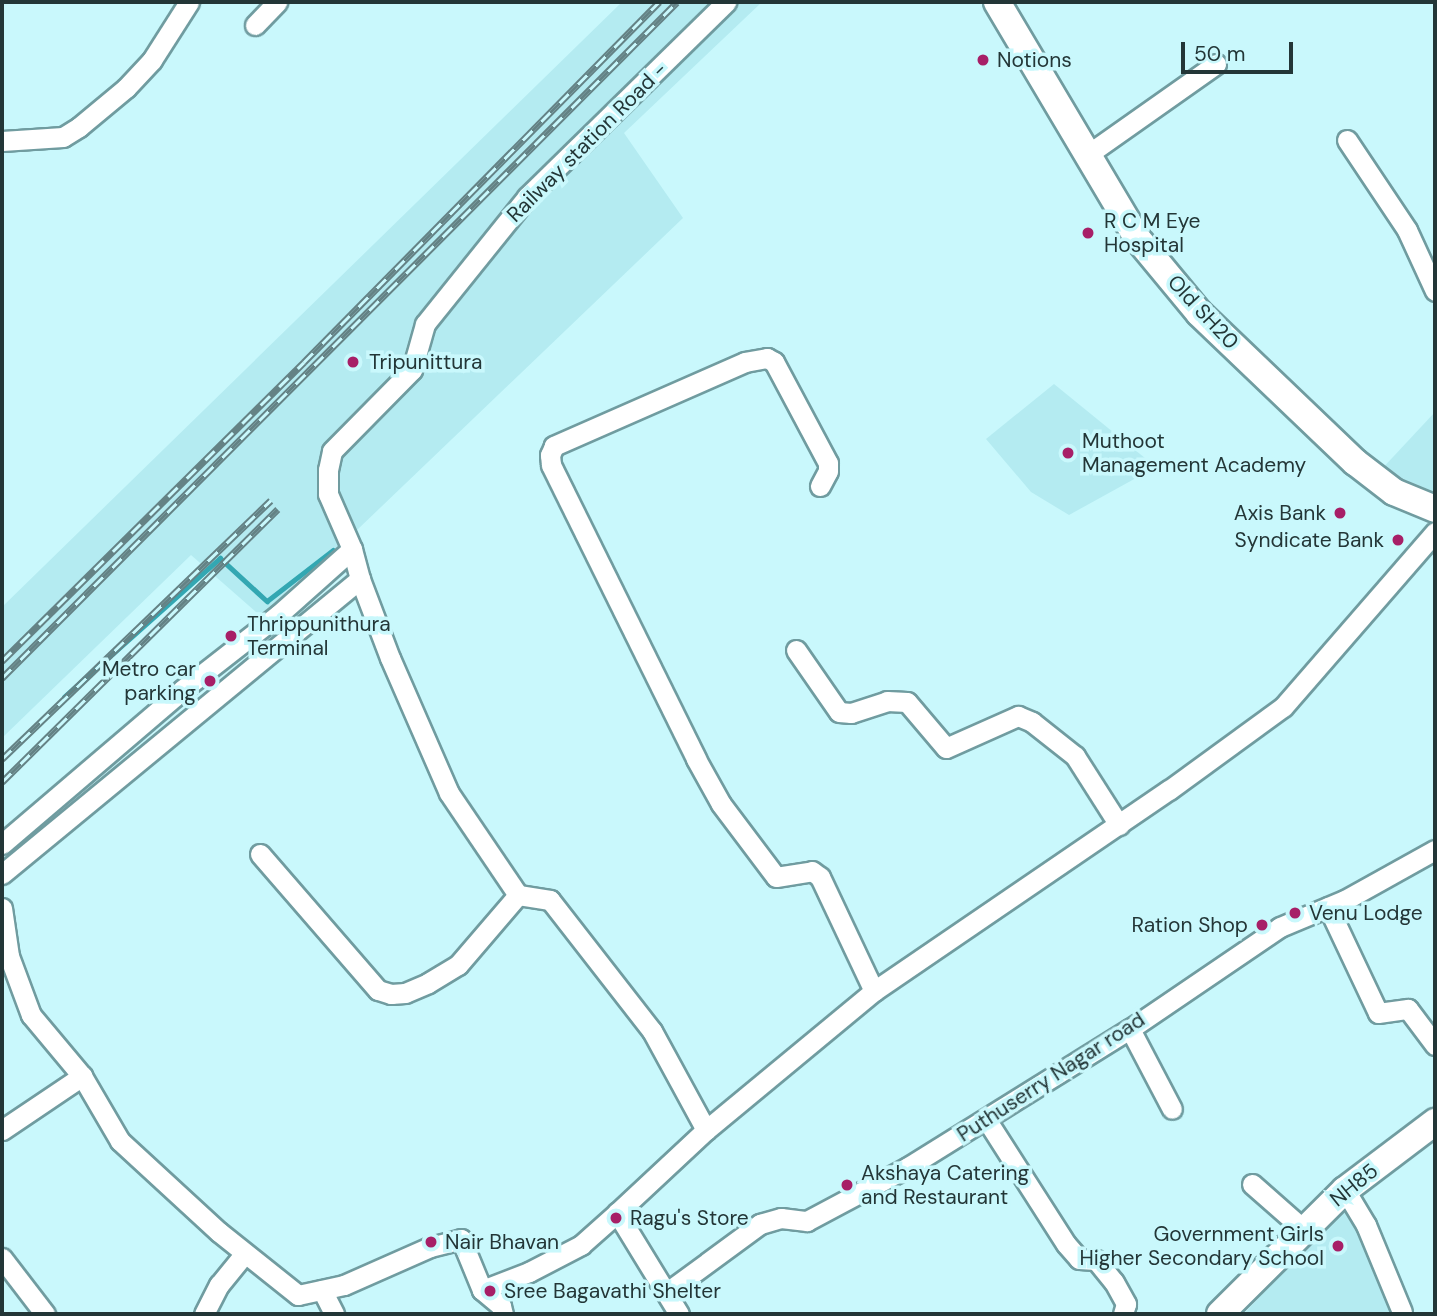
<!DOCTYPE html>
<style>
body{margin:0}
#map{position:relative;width:1437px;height:1316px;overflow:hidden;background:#c9f8fc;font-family:"DM Sans",sans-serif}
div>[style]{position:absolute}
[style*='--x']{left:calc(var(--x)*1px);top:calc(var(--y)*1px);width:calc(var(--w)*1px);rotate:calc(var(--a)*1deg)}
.built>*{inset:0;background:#b4ebf1}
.stream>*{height:4.5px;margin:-2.25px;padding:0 2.25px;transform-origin:2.25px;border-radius:2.25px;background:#33a7b2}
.roads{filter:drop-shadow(2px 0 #709ca0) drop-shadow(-2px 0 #709ca0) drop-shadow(0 2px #709ca0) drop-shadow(0 -2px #709ca0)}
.minor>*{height:19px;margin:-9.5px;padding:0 9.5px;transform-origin:9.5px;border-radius:9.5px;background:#fff}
.major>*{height:26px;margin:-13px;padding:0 13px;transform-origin:13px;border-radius:13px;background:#fff}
.rail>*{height:7px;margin-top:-3.5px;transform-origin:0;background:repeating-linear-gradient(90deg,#c9f8fc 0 13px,#648285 0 26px);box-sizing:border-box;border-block:2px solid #648285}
.dots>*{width:19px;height:19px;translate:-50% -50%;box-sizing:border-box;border:4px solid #c9f8fc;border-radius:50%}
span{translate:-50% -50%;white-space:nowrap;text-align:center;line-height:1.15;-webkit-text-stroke:7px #c9f8fc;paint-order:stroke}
.poi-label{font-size:21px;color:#233637}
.left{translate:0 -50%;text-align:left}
.right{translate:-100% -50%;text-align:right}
.street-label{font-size:21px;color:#233637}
.frame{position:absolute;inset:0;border:4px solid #233637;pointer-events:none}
.scale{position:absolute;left:1181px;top:42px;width:112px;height:32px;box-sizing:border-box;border:4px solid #233637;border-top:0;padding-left:9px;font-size:21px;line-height:24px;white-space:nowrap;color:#233637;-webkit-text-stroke:5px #c9f8fc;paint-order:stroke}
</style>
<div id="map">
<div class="built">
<div style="clip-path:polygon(622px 2px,762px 2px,624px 133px,683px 218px,264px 619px,191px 555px,2px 738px,2px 607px)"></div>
<div style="clip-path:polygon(1054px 384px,1156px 467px,1069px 515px,1031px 492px,986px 439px)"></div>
<div style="clip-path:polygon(1435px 412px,1435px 501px,1379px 472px)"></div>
<div style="clip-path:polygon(1348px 1208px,1401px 1314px,1244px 1314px,1321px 1230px)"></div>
</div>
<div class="stream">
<div style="--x:64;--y:697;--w:209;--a:-41.7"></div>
<div style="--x:220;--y:558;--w:64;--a:42.5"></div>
<div style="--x:267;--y:601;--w:83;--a:-37.7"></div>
</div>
<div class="roads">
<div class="minor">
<div style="--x:255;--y:25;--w:32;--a:-46"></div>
<div style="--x:1347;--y:140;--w:108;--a:56.3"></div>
<div style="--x:1407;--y:230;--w:67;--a:65.3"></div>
<div style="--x:2;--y:141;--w:61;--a:-3.8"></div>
<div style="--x:63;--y:137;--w:19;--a:-32"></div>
<div style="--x:79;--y:127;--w:61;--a:-39.7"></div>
<div style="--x:126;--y:88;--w:38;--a:-47"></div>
<div style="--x:152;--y:60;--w:69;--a:-57.5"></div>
<div style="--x:1087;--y:155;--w:158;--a:-35.2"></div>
<div style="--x:820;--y:486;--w:17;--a:-62"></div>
<div style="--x:828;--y:471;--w:8;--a:-90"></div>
<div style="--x:828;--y:463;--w:115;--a:-118.1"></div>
<div style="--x:774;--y:362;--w:8;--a:-150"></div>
<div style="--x:767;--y:358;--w:22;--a:170"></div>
<div style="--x:745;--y:362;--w:209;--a:156.3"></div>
<div style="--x:554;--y:446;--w:10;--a:114"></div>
<div style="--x:550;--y:455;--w:10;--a:84"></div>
<div style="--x:551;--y:465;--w:328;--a:63.7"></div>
<div style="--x:696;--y:759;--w:51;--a:60.9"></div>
<div style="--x:721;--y:804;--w:91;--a:53"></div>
<div style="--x:776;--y:877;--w:36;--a:-9"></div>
<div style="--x:812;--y:871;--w:10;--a:37"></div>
<div style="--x:820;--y:877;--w:126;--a:64.7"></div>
<div style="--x:796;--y:650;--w:75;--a:55.3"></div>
<div style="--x:839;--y:712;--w:12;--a:5"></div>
<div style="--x:851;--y:713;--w:38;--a:-18"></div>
<div style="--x:887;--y:701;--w:20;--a:3"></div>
<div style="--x:907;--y:702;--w:60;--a:49.7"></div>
<div style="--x:946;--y:748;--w:79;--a:-24"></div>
<div style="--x:1018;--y:716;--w:15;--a:23"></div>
<div style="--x:1032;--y:722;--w:55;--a:38.3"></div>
<div style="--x:1075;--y:756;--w:82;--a:57.5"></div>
<div style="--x:2;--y:844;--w:237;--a:-40.5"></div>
<div style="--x:182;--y:690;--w:122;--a:-38"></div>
<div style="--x:278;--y:615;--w:99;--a:-41.7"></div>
<div style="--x:260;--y:854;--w:180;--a:49.1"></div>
<div style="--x:378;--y:990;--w:14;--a:17"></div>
<div style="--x:391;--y:994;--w:14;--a:-4"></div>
<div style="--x:405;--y:993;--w:25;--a:-23"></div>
<div style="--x:428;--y:983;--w:35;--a:-31"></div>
<div style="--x:458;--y:965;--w:92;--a:-49.4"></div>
<div style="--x:2;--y:874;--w:464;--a:-39.5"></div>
<div style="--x:1328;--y:907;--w:117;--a:64.7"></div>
<div style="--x:1378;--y:1013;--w:30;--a:-8"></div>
<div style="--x:1408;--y:1009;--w:45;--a:53.1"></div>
<div style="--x:2;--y:908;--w:49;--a:81.7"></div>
<div style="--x:9;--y:956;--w:63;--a:69.6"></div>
<div style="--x:31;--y:1015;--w:80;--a:50.1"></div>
<div style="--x:82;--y:1076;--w:75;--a:59.7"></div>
<div style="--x:120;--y:1141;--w:134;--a:42.6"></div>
<div style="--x:219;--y:1232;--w:101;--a:38.6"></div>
<div style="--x:298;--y:1295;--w:47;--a:-12.3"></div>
<div style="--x:344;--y:1285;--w:94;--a:-23.8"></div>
<div style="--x:430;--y:1247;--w:32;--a:-14"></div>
<div style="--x:461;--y:1239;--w:55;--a:67.6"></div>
<div style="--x:482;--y:1290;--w:50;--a:-21"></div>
<div style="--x:529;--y:1272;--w:59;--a:-27.4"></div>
<div style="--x:581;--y:1245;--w:48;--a:-41.6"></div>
<div style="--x:1130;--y:1029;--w:90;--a:62.3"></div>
<div style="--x:986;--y:1119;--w:148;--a:57.4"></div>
<div style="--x:1066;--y:1244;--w:20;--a:49"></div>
<div style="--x:1079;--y:1259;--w:17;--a:3"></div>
<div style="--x:1096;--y:1260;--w:28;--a:51"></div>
<div style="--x:1114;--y:1282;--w:25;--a:61"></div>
<div style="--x:1126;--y:1304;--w:10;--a:107"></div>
<div style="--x:2;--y:1130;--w:97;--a:-34"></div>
<div style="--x:706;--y:1130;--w:113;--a:-118.6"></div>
<div style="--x:652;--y:1031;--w:166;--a:-127.9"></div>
<div style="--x:550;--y:900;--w:32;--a:-171"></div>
<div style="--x:518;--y:895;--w:123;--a:-124.1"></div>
<div style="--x:449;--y:793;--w:147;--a:-113.6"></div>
<div style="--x:390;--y:658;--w:85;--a:-110.8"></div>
<div style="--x:360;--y:579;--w:31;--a:-105"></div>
<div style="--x:352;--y:549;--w:60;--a:-113.6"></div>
<div style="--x:328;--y:494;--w:24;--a:-90"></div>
<div style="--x:328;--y:470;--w:19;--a:-78"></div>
<div style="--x:332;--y:451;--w:114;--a:-45.4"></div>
<div style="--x:412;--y:370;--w:48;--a:-74.2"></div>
<div style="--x:425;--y:324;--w:163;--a:-51.2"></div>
<div style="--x:527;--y:197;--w:279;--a:-44.4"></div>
<div style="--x:1252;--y:1184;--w:68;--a:41.4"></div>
<div style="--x:1345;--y:1190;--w:41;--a:59"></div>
<div style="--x:1366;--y:1225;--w:94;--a:67.5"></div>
<div style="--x:2;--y:1258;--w:71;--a:52.5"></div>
<div style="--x:322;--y:1290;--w:27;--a:63"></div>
<div style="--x:482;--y:1290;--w:25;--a:40"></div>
<div style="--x:501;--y:1306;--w:8;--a:76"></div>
<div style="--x:666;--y:1293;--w:117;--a:-36.3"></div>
<div style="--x:760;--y:1224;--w:22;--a:-16"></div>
<div style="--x:781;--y:1218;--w:26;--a:7"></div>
<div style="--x:807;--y:1221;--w:115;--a:-28.1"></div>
<div style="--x:908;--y:1167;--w:261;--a:-31.9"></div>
<div style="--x:1130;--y:1029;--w:181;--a:-34.2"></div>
<div style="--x:1280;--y:927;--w:70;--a:-22.6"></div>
<div style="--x:1345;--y:900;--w:103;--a:-29.1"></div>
<div style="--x:204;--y:1314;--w:33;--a:-63"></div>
<div style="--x:219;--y:1285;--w:41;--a:-50.9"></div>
<div style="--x:679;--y:1314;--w:119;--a:-121.5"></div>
<div style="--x:617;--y:1213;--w:122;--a:-43"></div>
<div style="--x:706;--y:1130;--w:218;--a:-39.6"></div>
<div style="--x:874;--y:991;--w:357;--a:-34.3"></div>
<div style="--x:1169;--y:790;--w:141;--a:-36.1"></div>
<div style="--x:1283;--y:707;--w:232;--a:-49"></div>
</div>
<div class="major">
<div style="--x:997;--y:2;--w:274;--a:59.3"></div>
<div style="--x:1137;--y:238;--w:97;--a:50.4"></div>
<div style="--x:1199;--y:313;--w:216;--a:43.7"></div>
<div style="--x:1355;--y:462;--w:49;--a:37.6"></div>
<div style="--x:1394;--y:492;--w:44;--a:22.5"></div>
<div style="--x:1220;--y:1314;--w:176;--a:-44.8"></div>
<div style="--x:1345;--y:1190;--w:113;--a:-37.1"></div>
</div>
</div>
<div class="rail">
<div style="--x:2;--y:661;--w:425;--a:-44.7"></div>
<div style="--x:304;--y:362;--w:506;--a:-45.4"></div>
<div style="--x:2;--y:678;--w:955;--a:-45.04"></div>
<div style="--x:2;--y:759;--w:373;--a:-43.9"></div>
<div style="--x:2;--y:782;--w:388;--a:-44.7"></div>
</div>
<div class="dots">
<div style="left:983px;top:60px;background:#a71f67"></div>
<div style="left:1088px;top:233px;background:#a71f67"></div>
<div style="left:353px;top:362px;background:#a71f67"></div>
<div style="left:1068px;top:453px;background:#a71f67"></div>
<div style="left:1340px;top:513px;background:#a71f67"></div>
<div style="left:1398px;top:540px;background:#a71f67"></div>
<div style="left:231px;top:636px;background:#a71f67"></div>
<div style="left:210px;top:681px;background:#a71f67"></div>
<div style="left:1295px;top:913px;background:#a71f67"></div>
<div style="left:1262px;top:925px;background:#a71f67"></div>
<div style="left:847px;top:1185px;background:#a71f67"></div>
<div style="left:616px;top:1218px;background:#a71f67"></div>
<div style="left:431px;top:1242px;background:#a71f67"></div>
<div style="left:1338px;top:1246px;background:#a71f67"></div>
<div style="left:490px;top:1291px;background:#a71f67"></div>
</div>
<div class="poi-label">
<span class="left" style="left:997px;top:60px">Notions</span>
<span class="left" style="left:1104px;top:233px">R C M Eye<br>Hospital</span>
<span class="left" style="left:369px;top:362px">Tripunittura</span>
<span class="left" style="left:1082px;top:453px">Muthoot<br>Management Academy</span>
<span class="right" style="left:1326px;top:513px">Axis Bank</span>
<span class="right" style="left:1384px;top:540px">Syndicate Bank</span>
<span class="left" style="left:247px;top:636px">Thrippunithura<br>Terminal</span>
<span class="right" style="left:196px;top:681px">Metro car<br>parking</span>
<span class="left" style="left:1309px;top:913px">Venu Lodge</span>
<span class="right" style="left:1248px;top:925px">Ration Shop</span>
<span class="left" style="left:861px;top:1185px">Akshaya Catering<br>and Restaurant</span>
<span class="left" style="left:630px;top:1218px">Ragu's Store</span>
<span class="right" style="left:1324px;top:1246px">Government Girls<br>Higher Secondary School</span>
<span class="left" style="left:445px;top:1242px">Nair Bhavan</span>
<span class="left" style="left:504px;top:1291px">Sree Bagavathi Shelter</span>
</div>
<div class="street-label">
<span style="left:587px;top:142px;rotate:-45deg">Railway station Road -</span>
<span style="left:1203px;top:312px;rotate:47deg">Old SH20</span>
<span style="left:1051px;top:1077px;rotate:-33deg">Puthuserry Nagar road</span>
<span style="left:1354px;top:1185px;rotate:-39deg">NH85</span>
</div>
<div class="frame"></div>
<div class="scale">50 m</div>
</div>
